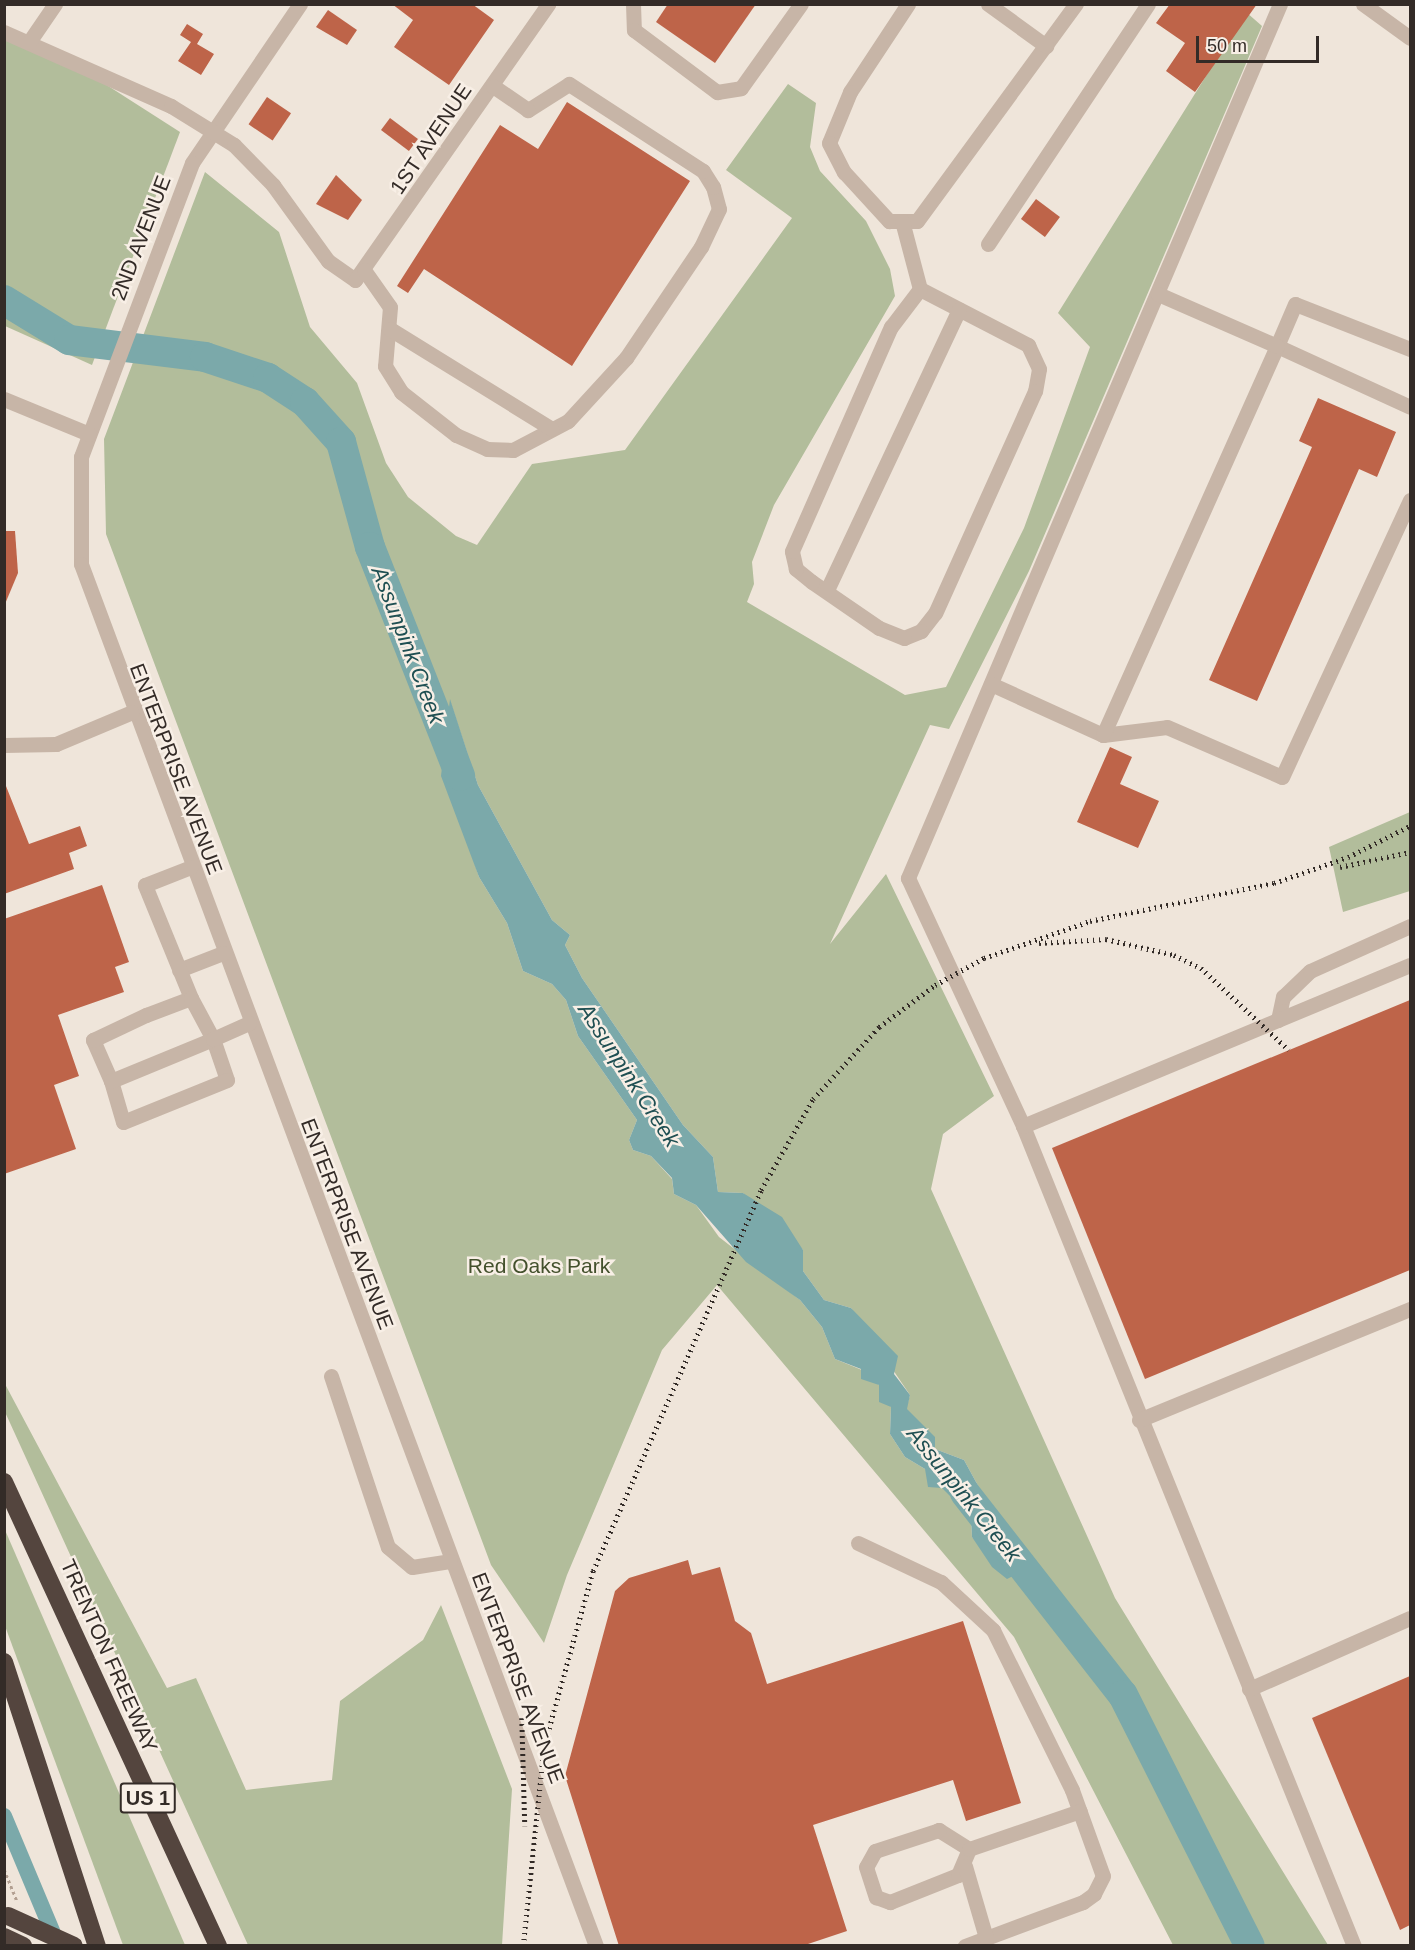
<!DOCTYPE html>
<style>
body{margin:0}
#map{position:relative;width:1415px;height:1950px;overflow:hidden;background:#efe5da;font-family:Arial,sans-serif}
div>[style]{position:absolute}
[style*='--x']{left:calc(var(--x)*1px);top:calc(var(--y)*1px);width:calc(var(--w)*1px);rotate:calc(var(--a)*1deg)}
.green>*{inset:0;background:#b2bd9b}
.water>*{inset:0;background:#7ba9aa}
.canal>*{height:16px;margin:-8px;padding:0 8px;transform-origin:8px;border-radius:8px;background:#7ba9aa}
.river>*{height:30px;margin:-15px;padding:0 15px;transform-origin:15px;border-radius:15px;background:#7ba9aa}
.building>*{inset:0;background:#be6449;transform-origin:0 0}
.path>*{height:3px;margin-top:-1.5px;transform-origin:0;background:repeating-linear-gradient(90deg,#b29f91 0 3px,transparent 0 6px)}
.minor>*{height:15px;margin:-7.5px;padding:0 7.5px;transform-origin:7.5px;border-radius:7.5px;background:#c7b5a7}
.highway>*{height:18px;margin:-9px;padding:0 9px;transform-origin:9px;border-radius:9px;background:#54453e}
.rail>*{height:4.5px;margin-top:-2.25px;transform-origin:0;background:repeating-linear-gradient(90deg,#332b27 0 1.5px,transparent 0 6px)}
.highway-bridge>*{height:18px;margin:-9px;padding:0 9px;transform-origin:9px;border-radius:9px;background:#54453e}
span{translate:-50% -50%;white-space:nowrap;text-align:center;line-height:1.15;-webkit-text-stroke:5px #f8efe6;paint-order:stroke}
.shield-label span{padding:2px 4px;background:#f8efe6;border:2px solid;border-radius:4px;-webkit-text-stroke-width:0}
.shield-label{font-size:20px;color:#332b27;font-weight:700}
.street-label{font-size:21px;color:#332b27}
.park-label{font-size:21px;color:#43502c}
.water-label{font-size:22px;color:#1f4f52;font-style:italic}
.frame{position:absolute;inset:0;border:6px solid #332b27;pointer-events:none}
.scale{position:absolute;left:1196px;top:36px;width:123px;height:27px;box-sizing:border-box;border:3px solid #332b27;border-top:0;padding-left:8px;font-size:18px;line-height:21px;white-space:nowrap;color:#332b27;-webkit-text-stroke:4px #f8efe6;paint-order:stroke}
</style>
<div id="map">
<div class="green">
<div style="clip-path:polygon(evenodd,1246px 12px,1262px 26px,1029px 571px,949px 729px,930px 725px,830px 944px,886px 874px,994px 1096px,943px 1134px,931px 1189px,1115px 1598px,1328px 1945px,1173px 1945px,1014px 1637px,717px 1285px,662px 1350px,567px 1575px,544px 1643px,491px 1565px,106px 534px,104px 439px,205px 172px,279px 232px,310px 327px,357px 383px,386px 463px,408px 497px,456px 536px,477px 545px,532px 464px,625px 450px,792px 218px,726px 170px,788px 84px,816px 103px,810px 147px,820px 171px,866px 221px,890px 269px,895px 296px,774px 505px,752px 562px,754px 584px,747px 602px,905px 695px,946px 687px,1024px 528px,1090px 347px,1058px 313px,1246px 12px,450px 701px,478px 785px,552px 920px,570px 935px,565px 945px,582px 978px,683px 1125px,713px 1157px,718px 1192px,743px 1193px,803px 1250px,803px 1271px,824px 1300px,851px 1308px,910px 1395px,906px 1409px,934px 1437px,935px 1449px,964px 1460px,988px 1504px,990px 1535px,1018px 1573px,972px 1537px,971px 1517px,925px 1469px,905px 1457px,890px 1434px,891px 1407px,879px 1385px,862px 1370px,835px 1359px,822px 1327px,800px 1300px,719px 1237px,696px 1205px,674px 1194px,672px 1179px,651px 1156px,633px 1150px,629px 1140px,637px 1120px,578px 1036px,566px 1000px,552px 984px,523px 971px,507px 923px,479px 877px,463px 828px,450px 701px)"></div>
<div style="clip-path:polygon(4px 34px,66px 59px,180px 132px,92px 365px,5px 326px)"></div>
<div style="clip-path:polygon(1410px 812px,1410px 891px,1343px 912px,1329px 847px)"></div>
<div style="clip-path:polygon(5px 1384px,167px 1688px,196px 1678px,246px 1790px,332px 1780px,340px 1701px,423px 1640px,441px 1605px,512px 1789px,502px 1945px,248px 1945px,5px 1412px)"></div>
<div style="clip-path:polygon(4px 1530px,5px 1530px,185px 1945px,123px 1945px,5px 1626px)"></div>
</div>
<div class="water">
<div style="clip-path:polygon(450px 699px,478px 785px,552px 920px,570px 935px,565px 945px,582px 978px,683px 1125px,713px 1157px,718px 1192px,743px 1193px,782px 1217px,803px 1250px,803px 1271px,824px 1300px,851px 1308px,898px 1356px,894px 1374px,910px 1395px,907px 1409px,935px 1437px,935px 1449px,964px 1460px,988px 1504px,990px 1535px,1019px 1573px,1007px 1579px,992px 1567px,972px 1537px,971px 1517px,942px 1488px,928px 1487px,925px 1469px,905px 1457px,890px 1434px,891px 1407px,879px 1402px,879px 1385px,861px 1379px,861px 1369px,835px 1359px,822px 1327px,800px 1300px,746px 1262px,696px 1205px,674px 1194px,672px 1178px,651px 1156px,633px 1150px,629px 1140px,637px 1120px,578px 1036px,566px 1000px,552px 984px,523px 971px,507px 923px,479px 877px,441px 776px)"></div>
</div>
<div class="canal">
<div style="--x:4;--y:1816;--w:140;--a:67.3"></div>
</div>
<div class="river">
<div style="--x:4;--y:300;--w:76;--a:31.6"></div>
<div style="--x:69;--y:340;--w:137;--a:7.1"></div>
<div style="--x:205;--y:357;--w:66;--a:18.4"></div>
<div style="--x:268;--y:378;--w:44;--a:33"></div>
<div style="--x:305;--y:402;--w:54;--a:48"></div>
<div style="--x:341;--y:442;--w:109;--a:74.6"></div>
<div style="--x:370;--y:547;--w:246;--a:68.5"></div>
<div style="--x:965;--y:1493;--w:256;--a:52"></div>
<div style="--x:1123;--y:1695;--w:281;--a:63.2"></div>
</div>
<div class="building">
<div style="clip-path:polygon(392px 4px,472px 4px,494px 20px,449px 85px,394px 47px,413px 20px)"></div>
<div style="clip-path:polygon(668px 4px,756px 4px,715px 63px,656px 22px)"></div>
<div style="clip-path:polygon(1170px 4px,1257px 4px,1195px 92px,1166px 71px,1185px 43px,1156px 23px)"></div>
<div style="clip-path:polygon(328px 10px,357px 30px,347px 45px,316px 27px)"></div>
<div style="clip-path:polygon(187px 24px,203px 34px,197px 44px,214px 54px,201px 75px,178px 61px,191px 42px,180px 35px)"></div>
<div style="left:267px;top:97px;width:29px;height:33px;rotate:34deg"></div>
<div style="clip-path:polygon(567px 102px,690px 181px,572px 366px,424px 269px,408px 293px,397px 286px,500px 125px,538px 149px)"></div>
<div style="left:390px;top:118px;width:35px;height:15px;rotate:37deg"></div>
<div style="clip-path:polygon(336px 175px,362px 200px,348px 220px,316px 204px)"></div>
<div style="left:1036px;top:199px;width:30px;height:25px;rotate:37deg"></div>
<div style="clip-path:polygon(1318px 398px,1396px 432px,1377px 477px,1359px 469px,1257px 701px,1209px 680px,1312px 447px,1299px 441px)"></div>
<div style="clip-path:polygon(4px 531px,15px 531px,18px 573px,5px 604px)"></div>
<div style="clip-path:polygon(1110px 747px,1132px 757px,1120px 784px,1159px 801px,1138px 848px,1077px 822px)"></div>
<div style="clip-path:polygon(4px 781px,29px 844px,80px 826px,87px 846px,69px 853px,74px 869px,4px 894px)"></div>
<div style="clip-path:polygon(102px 885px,129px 962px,115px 967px,124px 992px,58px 1015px,79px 1076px,54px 1085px,76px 1149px,4px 1174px,4px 919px)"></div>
<div style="clip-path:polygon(1410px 1000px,1410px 1270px,1145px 1379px,1052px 1148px)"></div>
<div style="clip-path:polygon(688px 1560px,692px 1575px,720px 1567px,735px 1621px,751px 1633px,767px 1684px,963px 1621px,1021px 1803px,966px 1821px,953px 1780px,813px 1825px,847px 1931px,802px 1946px,619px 1946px,565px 1776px,615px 1591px,629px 1578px)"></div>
<div style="clip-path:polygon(1410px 1676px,1410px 1925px,1400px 1930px,1312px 1718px)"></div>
</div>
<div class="path">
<div style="--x:4;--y:1869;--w:35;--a:68"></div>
</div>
<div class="minor">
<div style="--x:300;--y:4;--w:192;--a:124.2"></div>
<div style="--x:192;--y:163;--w:314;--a:110.7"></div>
<div style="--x:81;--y:457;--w:107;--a:90"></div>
<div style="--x:81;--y:564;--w:1475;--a:69.56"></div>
<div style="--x:633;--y:4;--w:26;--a:88"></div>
<div style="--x:634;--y:30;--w:104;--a:36.8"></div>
<div style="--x:717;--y:92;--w:24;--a:-9"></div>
<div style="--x:741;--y:88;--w:103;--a:-54.5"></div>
<div style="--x:908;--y:4;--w:105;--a:123.4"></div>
<div style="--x:850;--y:92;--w:55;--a:112.4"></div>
<div style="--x:829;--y:143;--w:33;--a:63"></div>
<div style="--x:844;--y:172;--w:67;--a:47.4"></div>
<div style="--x:889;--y:221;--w:28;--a:0"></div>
<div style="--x:917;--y:221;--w:269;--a:-53.8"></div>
<div style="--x:988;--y:4;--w:72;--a:35.9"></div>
<div style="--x:1280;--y:4;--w:950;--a:113.06"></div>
<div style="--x:908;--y:878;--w:273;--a:65.1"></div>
<div style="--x:1023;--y:1126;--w:884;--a:68.02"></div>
<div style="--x:1363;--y:4;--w:58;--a:35.9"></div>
<div style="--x:4;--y:32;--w:183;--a:23.9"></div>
<div style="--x:171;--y:106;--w:74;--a:31.8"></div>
<div style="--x:234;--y:145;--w:56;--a:45.7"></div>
<div style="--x:273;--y:185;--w:94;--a:54.1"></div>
<div style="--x:328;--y:261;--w:33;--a:35"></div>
<div style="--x:355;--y:280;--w:337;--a:-55"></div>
<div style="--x:29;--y:42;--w:46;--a:-55.6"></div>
<div style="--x:902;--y:221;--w:70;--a:75.2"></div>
<div style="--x:920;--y:289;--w:122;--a:27.4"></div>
<div style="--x:1028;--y:345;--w:26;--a:65"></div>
<div style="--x:1039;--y:369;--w:22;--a:100"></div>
<div style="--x:1035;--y:391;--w:243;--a:114.2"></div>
<div style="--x:935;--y:613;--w:23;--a:128"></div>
<div style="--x:921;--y:631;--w:18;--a:158"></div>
<div style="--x:904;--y:638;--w:27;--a:-158"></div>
<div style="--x:879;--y:628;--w:81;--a:-145.5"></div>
<div style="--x:812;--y:582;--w:21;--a:-141"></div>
<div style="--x:796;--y:569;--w:18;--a:-103"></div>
<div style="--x:792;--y:551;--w:245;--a:-66.2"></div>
<div style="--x:891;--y:327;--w:48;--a:-52.7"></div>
<div style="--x:988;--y:244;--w:288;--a:-56.3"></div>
<div style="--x:364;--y:270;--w:45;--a:54.9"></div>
<div style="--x:390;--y:307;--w:59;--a:94.8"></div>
<div style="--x:385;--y:366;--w:31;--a:58"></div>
<div style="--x:401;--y:392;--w:70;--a:38"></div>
<div style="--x:456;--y:435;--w:34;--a:24"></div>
<div style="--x:487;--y:449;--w:26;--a:2"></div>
<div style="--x:513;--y:450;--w:62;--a:-27.8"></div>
<div style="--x:568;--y:421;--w:86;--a:-47.4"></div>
<div style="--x:626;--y:358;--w:134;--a:-56"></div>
<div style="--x:701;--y:247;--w:42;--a:-64.7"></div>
<div style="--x:719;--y:209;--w:23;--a:-105"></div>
<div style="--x:713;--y:187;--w:19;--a:-122"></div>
<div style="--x:703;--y:171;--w:160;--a:-147"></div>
<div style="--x:569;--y:84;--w:49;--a:147.6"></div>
<div style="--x:528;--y:110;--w:42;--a:-145.6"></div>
<div style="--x:390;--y:329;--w:190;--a:31.7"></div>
<div style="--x:1410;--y:349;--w:123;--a:-158.6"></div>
<div style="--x:1295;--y:304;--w:46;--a:113.2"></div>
<div style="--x:1277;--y:346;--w:146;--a:24.6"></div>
<div style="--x:4;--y:399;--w:92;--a:22.4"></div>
<div style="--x:827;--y:590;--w:310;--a:-64.8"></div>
<div style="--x:991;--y:684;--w:123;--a:24.5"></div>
<div style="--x:1103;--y:735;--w:64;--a:-7.1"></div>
<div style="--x:1167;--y:727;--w:125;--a:23.5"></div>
<div style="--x:1282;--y:777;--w:305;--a:-65.2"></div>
<div style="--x:1103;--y:735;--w:426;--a:-65.9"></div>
<div style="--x:1277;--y:346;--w:130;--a:-156.4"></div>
<div style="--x:4;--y:745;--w:52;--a:-1.1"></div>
<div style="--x:56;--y:744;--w:82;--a:-22.8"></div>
<div style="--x:179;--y:970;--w:47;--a:-21.1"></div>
<div style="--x:191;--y:998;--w:122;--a:-112.2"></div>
<div style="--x:145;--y:885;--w:49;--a:-21.4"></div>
<div style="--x:1278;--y:1020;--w:24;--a:-78"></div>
<div style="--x:1283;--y:997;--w:37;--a:-44"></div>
<div style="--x:1310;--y:971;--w:110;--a:-24.2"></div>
<div style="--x:111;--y:1081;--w:45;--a:-113.7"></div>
<div style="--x:93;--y:1040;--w:59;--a:-25.3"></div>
<div style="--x:146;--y:1015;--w:48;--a:-20.7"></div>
<div style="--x:191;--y:998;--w:47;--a:61.8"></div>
<div style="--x:213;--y:1039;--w:43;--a:71.1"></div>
<div style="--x:227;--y:1080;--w:112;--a:158"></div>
<div style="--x:123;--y:1122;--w:43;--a:-106.3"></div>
<div style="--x:111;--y:1081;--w:110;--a:-22.4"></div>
<div style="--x:213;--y:1039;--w:39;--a:-24"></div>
<div style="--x:1023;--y:1126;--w:419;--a:-22.6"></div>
<div style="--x:331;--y:1376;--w:180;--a:71.6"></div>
<div style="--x:388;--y:1547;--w:31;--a:40"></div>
<div style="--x:412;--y:1567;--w:38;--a:-9"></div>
<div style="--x:1139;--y:1420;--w:293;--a:-22.3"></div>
<div style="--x:858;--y:1543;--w:92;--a:25.2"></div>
<div style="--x:941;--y:1582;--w:71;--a:42.7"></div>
<div style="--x:993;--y:1630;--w:178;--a:63.7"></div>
<div style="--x:1072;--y:1790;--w:91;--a:70.2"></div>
<div style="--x:1103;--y:1876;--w:20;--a:117"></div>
<div style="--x:1094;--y:1894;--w:14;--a:144"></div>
<div style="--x:1083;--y:1902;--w:126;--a:159.6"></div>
<div style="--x:1249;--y:1689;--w:176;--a:-23.8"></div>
<div style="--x:969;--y:1849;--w:36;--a:-148"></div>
<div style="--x:939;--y:1830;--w:67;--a:161.8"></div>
<div style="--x:875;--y:1851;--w:18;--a:119"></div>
<div style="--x:866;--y:1867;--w:32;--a:72"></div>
<div style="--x:876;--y:1897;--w:15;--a:20"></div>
<div style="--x:890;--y:1902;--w:73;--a:-21.7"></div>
<div style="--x:958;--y:1875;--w:28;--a:-67"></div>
<div style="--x:969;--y:1849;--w:117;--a:-18.9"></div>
<div style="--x:965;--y:1866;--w:75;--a:73.7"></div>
</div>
<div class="highway">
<div style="--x:4;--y:1482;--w:511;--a:65.24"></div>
<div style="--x:4;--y:1662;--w:299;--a:71.9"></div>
<div style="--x:4;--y:1937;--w:21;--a:25"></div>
</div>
<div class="rail">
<div style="--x:1340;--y:867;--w:72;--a:-12.1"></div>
<div style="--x:1039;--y:943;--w:67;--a:-3.4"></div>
<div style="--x:1106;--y:939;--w:70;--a:13.2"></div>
<div style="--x:1174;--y:955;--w:30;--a:26"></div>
<div style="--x:1201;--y:968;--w:120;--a:43"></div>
<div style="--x:522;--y:1718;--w:108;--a:88.4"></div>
<div style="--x:523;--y:1946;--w:201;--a:-84"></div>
<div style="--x:544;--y:1746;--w:182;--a:-74.4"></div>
<div style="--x:593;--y:1571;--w:416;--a:-66.2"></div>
<div style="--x:761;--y:1190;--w:105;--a:-60.3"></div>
<div style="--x:813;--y:1099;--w:98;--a:-47.5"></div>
<div style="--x:879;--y:1027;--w:70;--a:-36.9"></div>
<div style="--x:935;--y:985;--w:56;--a:-28.9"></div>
<div style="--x:984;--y:958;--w:112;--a:-19.2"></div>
<div style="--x:1090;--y:921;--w:188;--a:-11.7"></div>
<div style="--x:1274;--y:883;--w:78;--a:-19.4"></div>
<div style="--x:1348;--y:857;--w:69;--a:-26.6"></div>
</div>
<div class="highway-bridge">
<div style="--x:8;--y:1916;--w:72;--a:24.4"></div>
</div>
<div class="shield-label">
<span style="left:148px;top:1798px">US 1</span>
</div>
<div class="street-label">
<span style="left:431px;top:139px;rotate:-56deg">1ST AVENUE</span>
<span style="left:141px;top:238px;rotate:-69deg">2ND AVENUE</span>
<span style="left:176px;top:769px;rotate:69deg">ENTERPRISE AVENUE</span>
<span style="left:347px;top:1224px;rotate:69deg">ENTERPRISE AVENUE</span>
<span style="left:109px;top:1656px;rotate:66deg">TRENTON FREEWAY</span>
<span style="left:518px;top:1678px;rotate:69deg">ENTERPRISE AVENUE</span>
</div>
<div class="park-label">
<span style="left:539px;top:1266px">Red Oaks Park</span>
</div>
<div class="water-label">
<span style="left:408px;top:645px;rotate:69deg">Assunpink Creek</span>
<span style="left:629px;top:1075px;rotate:57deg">Assunpink Creek</span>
<span style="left:964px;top:1494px;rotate:51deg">Assunpink Creek</span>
</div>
<div class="frame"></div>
<div class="scale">50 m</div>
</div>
